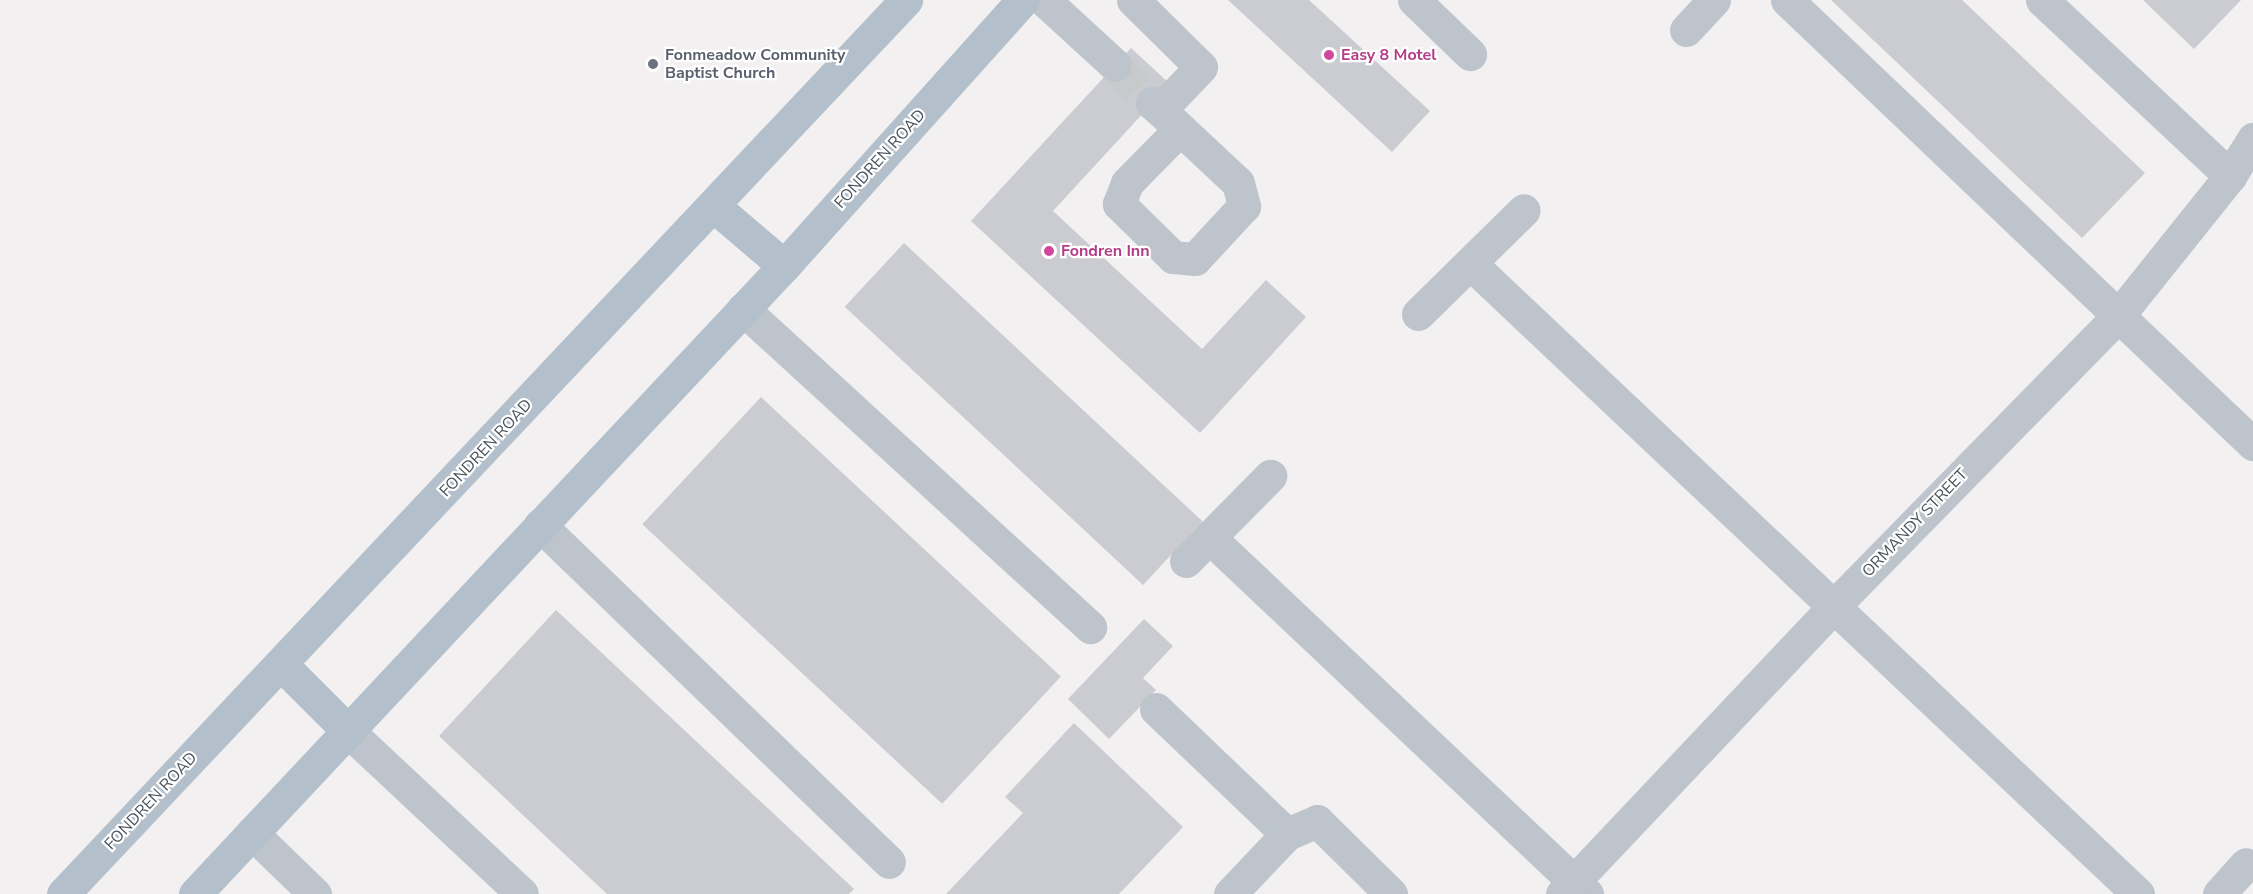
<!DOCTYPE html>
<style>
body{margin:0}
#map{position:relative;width:2253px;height:894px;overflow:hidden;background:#f2f0f0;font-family:"Nunito Sans",sans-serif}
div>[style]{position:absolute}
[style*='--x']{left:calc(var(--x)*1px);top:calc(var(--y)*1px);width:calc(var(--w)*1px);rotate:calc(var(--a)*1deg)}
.building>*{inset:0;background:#cbccd2;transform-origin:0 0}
.minor-tunnel>*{height:33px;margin-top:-16.5px;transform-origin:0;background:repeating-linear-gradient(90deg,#c8c9cb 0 33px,transparent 0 49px)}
.minor>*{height:33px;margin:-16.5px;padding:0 16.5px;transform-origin:16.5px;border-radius:16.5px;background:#bdc4cb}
.major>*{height:33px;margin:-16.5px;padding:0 16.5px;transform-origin:16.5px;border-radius:16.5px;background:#b3c0cb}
.dots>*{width:16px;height:16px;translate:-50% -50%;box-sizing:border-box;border:3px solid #fff;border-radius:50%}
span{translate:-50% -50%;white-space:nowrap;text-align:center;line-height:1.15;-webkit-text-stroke:4.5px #fff;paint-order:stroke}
.worship-label{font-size:16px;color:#5b616d;font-weight:700}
.left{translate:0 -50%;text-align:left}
.hotel-label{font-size:16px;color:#b23c85;font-weight:700}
.street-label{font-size:16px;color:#4a535b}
</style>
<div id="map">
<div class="building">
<div style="clip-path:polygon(1228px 0,1309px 0,1430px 111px,1392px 152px)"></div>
<div style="clip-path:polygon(1831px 0,1962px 0,2145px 173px,2082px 238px)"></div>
<div style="clip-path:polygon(2143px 0,2241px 0,2194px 49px)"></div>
<div style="clip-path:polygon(1131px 48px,1170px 84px,1053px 211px,1202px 349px,1266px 280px,1306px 317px,1200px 433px,971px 221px)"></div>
<div style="left:904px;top:243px;width:408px;height:87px;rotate:43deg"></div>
<div style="left:761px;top:397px;width:410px;height:174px;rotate:43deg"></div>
<div style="clip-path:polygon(556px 610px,854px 889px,849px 894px,607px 894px,439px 736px)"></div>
<div style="clip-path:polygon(1144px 619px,1173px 646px,1143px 678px,1156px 690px,1109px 739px,1068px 699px)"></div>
<div style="clip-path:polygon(1074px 723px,1183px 827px,1119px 894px,946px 894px,1023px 813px,1005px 797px)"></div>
</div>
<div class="minor-tunnel">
<div style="--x:1115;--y:65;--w:53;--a:45.8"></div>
</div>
<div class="minor">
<div style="--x:1044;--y:0;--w:96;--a:42.5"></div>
<div style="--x:1133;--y:0;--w:95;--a:44.6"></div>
<div style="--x:1201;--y:67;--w:59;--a:133.6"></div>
<div style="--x:1414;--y:0;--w:78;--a:44"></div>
<div style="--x:1787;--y:0;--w:644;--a:43.62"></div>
<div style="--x:2042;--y:0;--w:258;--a:43.1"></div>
<div style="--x:1686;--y:30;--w:41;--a:-47"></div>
<div style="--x:1152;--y:103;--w:11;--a:41"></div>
<div style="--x:1160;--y:110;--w:107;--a:43.1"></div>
<div style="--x:1238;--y:183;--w:24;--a:75"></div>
<div style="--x:1244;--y:206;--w:72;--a:132.8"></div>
<div style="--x:1195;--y:259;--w:22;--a:-175"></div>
<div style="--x:1173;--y:257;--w:76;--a:-135.5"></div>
<div style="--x:1119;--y:204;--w:22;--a:-69"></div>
<div style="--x:1127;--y:183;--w:76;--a:-45.5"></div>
<div style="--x:1470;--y:263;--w:919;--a:43.37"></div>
<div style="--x:743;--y:309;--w:471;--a:42.5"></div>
<div style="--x:1418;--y:314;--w:148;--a:-44.5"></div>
<div style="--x:540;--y:525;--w:485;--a:44"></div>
<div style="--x:1209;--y:537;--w:520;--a:43.36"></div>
<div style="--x:1186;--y:561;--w:120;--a:-45.3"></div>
<div style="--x:1156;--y:709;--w:181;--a:43.7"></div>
<div style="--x:348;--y:731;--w:238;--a:43.1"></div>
<div style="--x:252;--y:833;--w:88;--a:44.1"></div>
<div style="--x:1230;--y:894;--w:83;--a:-46.5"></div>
<div style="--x:1287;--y:834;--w:33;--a:-23"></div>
<div style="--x:1317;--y:821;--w:104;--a:44.6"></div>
<div style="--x:1562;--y:894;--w:396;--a:-46.6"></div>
<div style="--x:1834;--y:606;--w:406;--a:-45.6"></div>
<div style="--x:2118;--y:316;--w:179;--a:-51.3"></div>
<div style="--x:2230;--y:176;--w:44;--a:-58.1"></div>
<div style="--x:2219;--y:894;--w:40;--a:-48"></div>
</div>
<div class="major">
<div style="--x:715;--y:207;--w:91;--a:40.5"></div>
<div style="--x:281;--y:664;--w:95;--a:45"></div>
<div style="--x:63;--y:894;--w:1229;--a:-46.68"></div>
<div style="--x:195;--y:894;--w:861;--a:-46.84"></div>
<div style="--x:784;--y:266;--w:358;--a:-48.1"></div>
</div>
<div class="dots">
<div style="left:1329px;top:55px;background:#d1479c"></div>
<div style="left:653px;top:64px;background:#6b7280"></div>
<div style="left:1049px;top:251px;background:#d1479c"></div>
</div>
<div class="worship-label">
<span class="left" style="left:665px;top:64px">Fonmeadow Community<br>Baptist Church</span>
</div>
<div class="hotel-label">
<span class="left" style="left:1341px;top:55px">Easy 8 Motel</span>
<span class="left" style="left:1061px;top:251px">Fondren Inn</span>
</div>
<div class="street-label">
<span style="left:880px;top:159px;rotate:-48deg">FONDREN ROAD</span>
<span style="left:486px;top:448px;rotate:-47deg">FONDREN ROAD</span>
<span style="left:1915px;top:523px;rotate:-46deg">ORMANDY STREET</span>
<span style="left:151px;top:801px;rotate:-47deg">FONDREN ROAD</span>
</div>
</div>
